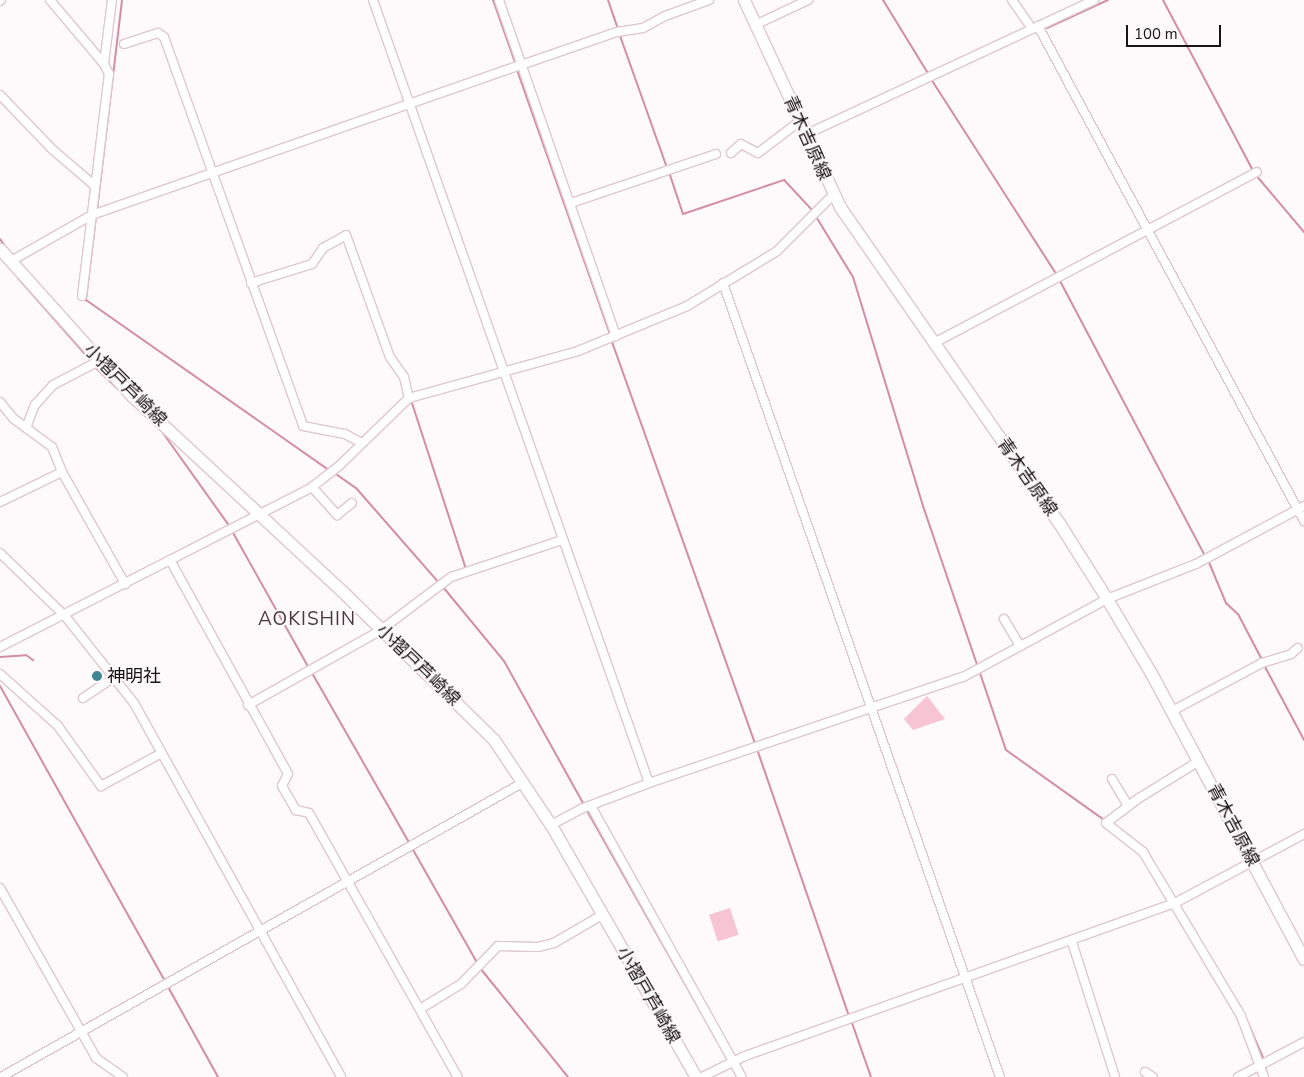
<!DOCTYPE html>
<meta charset="utf-8">
<style>
body{margin:0}
#map{position:relative;width:1304px;height:1077px;overflow:hidden;background:#fef9fb;font-family:"Nunito Sans","Noto Sans JP",sans-serif}
div>[style]{position:absolute}
[style*='--x']{left:calc(var(--x)*1px);top:calc(var(--y)*1px);width:calc(var(--w)*1px);rotate:calc(var(--a)*1deg)}
.green>*{inset:0;background:#f7c4d4;transform-origin:0 0}
.stream>*{height:2px;margin:-1px;padding:0 1px;transform-origin:1px;border-radius:1px;background:#d28ea5}
.roads{filter:drop-shadow(1px 0 #dec8ce) drop-shadow(-1px 0 #dec8ce) drop-shadow(0 1px #dec8ce) drop-shadow(0 -1px #dec8ce)}
.street>*{height:8px;margin:-4px;padding:0 4px;transform-origin:4px;border-radius:4px;background:#fff}
.secondary>*{height:11px;margin:-5.5px;padding:0 5.5px;transform-origin:5.5px;border-radius:5.5px;background:#fff}
.dots>*{width:14px;height:14px;translate:-50% -50%;box-sizing:border-box;border:2px solid #fef9fb;border-radius:50%}
span{translate:-50% -50%;white-space:nowrap;text-align:center;line-height:1.15;-webkit-text-stroke:4px #fef9fb;paint-order:stroke}
.street-label{font-size:18px;color:#1b1316}
.poi-label{font-size:18px;color:#1b1316}
.left{translate:0 -50%;text-align:left}
.neighbourhood-label{font-size:19px;color:#4b393f;letter-spacing:1px}
.scale{position:absolute;left:1126px;top:25px;width:95px;height:22px;box-sizing:border-box;border:2px solid #1b1316;border-top:0;padding-left:6px;font-size:15px;line-height:18px;white-space:nowrap;color:#1b1316;-webkit-text-stroke:4px #fef9fb;paint-order:stroke}
</style>
<div id="map">
<div class="green">
<div style="clip-path:polygon(927px 696px,945px 719px,913px 730px,904px 719px)"></div>
<div style="left:730px;top:908px;width:28px;height:22px;rotate:72deg"></div>
</div>
<div class="stream">
<div style="--x:493;--y:0;--w:69;--a:70.5"></div>
<div style="--x:608;--y:0;--w:31;--a:71"></div>
<div style="--x:883;--y:0;--w:88;--a:58.5"></div>
<div style="--x:1163;--y:0;--w:193;--a:62.2"></div>
<div style="--x:1047;--y:28;--w:67;--a:-24.7"></div>
<div style="--x:619;--y:33;--w:143;--a:70.4"></div>
<div style="--x:517;--y:70;--w:280;--a:70.6"></div>
<div style="--x:931;--y:79;--w:233;--a:57.3"></div>
<div style="--x:669;--y:172;--w:44;--a:71.6"></div>
<div style="--x:683;--y:214;--w:107;--a:-18.6"></div>
<div style="--x:784;--y:180;--w:42;--a:46.9"></div>
<div style="--x:1255;--y:174;--w:76;--a:49.8"></div>
<div style="--x:97;--y:210;--w:211;--a:-83.2"></div>
<div style="--x:815;--y:215;--w:73;--a:58.5"></div>
<div style="--x:853;--y:277;--w:239;--a:73"></div>
<div style="--x:923;--y:506;--w:168;--a:71.2"></div>
<div style="--x:96;--y:217;--w:84;--a:96.9"></div>
<div style="--x:86;--y:300;--w:297;--a:35"></div>
<div style="--x:0;--y:239;--w:16;--a:55"></div>
<div style="--x:18;--y:278;--w:113;--a:48.6"></div>
<div style="--x:1059;--y:279;--w:313;--a:62.2"></div>
<div style="--x:611;--y:339;--w:430;--a:70.4"></div>
<div style="--x:95;--y:367;--w:35;--a:44"></div>
<div style="--x:411;--y:400;--w:178;--a:72"></div>
<div style="--x:163;--y:433;--w:115;--a:54.5"></div>
<div style="--x:333;--y:472;--w:28;--a:35"></div>
<div style="--x:356;--y:488;--w:128;--a:48.8"></div>
<div style="--x:232;--y:531;--w:157;--a:60.7"></div>
<div style="--x:1208;--y:560;--w:47;--a:67.3"></div>
<div style="--x:1226;--y:603;--w:16;--a:43"></div>
<div style="--x:1238;--y:614;--w:52;--a:62.4"></div>
<div style="--x:443;--y:587;--w:96;--a:50.5"></div>
<div style="--x:504;--y:661;--w:165;--a:60.9"></div>
<div style="--x:0;--y:657;--w:26;--a:-4"></div>
<div style="--x:26;--y:655;--w:9;--a:36"></div>
<div style="--x:1264;--y:665;--w:85;--a:61.9"></div>
<div style="--x:979;--y:670;--w:84;--a:71.4"></div>
<div style="--x:1006;--y:750;--w:120;--a:35.5"></div>
<div style="--x:312;--y:673;--w:197;--a:60.2"></div>
<div style="--x:0;--y:686;--w:338;--a:60.8"></div>
<div style="--x:757;--y:749;--w:282;--a:71"></div>
<div style="--x:586;--y:809;--w:291;--a:60.5"></div>
<div style="--x:412;--y:848;--w:133;--a:60.4"></div>
<div style="--x:480;--y:968;--w:140;--a:51.1"></div>
<div style="--x:167;--y:985;--w:105;--a:61"></div>
<div style="--x:1245;--y:1016;--w:48;--a:66.6"></div>
<div style="--x:851;--y:1020;--w:60;--a:70.7"></div>
<div style="--x:1265;--y:1065;--w:10;--a:79"></div>
<div style="--x:731;--y:1066;--w:13;--a:61"></div>
</div>
<div class="roads">
<div class="street">
<div style="--x:50;--y:0;--w:84;--a:49.8"></div>
<div style="--x:373;--y:0;--w:830;--a:70.58"></div>
<div style="--x:499;--y:0;--w:356;--a:70.8"></div>
<div style="--x:1012;--y:0;--w:29;--a:55"></div>
<div style="--x:0;--y:1;--w:1;--a:-45"></div>
<div style="--x:755;--y:25;--w:59;--a:-25.3"></div>
<div style="--x:1038;--y:26;--w:562;--a:61.75"></div>
<div style="--x:124;--y:44;--w:36;--a:-18"></div>
<div style="--x:158;--y:33;--w:7;--a:34"></div>
<div style="--x:164;--y:37;--w:413;--a:70.3"></div>
<div style="--x:303;--y:426;--w:43;--a:10.8"></div>
<div style="--x:345;--y:434;--w:19;--a:28"></div>
<div style="--x:0;--y:95;--w:76;--a:46.1"></div>
<div style="--x:53;--y:150;--w:55;--a:40.6"></div>
<div style="--x:807;--y:134;--w:317;--a:-25"></div>
<div style="--x:731;--y:153;--w:13;--a:-42"></div>
<div style="--x:741;--y:144;--w:19;--a:28"></div>
<div style="--x:758;--y:153;--w:53;--a:-37.3"></div>
<div style="--x:571;--y:203;--w:153;--a:-18.7"></div>
<div style="--x:11;--y:261;--w:93;--a:-29.6"></div>
<div style="--x:92;--y:215;--w:454;--a:-19.3"></div>
<div style="--x:521;--y:65;--w:102;--a:-19"></div>
<div style="--x:617;--y:32;--w:26;--a:-9"></div>
<div style="--x:643;--y:28;--w:25;--a:-29"></div>
<div style="--x:665;--y:16;--w:47;--a:-20"></div>
<div style="--x:251;--y:283;--w:64;--a:-17.3"></div>
<div style="--x:312;--y:264;--w:19;--a:-55"></div>
<div style="--x:323;--y:248;--w:26;--a:-29"></div>
<div style="--x:346;--y:235;--w:130;--a:70.2"></div>
<div style="--x:390;--y:357;--w:24;--a:55"></div>
<div style="--x:404;--y:377;--w:22;--a:77"></div>
<div style="--x:723;--y:283;--w:841;--a:70.77"></div>
<div style="--x:82;--y:296;--w:224;--a:-83.1"></div>
<div style="--x:109;--y:74;--w:11;--a:-117"></div>
<div style="--x:104;--y:64;--w:64;--a:-82.9"></div>
<div style="--x:934;--y:343;--w:365;--a:-27.9"></div>
<div style="--x:0;--y:402;--w:22;--a:51"></div>
<div style="--x:14;--y:419;--w:47;--a:36.4"></div>
<div style="--x:52;--y:447;--w:27;--a:68"></div>
<div style="--x:62;--y:472;--w:69;--a:154.2"></div>
<div style="--x:26;--y:428;--w:25;--a:-69"></div>
<div style="--x:35;--y:405;--w:27;--a:-48"></div>
<div style="--x:53;--y:385;--w:52;--a:-27.6"></div>
<div style="--x:62;--y:472;--w:129;--a:60.6"></div>
<div style="--x:312;--y:487;--w:38;--a:48"></div>
<div style="--x:337;--y:515;--w:19;--a:-39"></div>
<div style="--x:0;--y:553;--w:91;--a:44.1"></div>
<div style="--x:65;--y:616;--w:111;--a:51.6"></div>
<div style="--x:134;--y:703;--w:427;--a:61"></div>
<div style="--x:170;--y:560;--w:244;--a:61.1"></div>
<div style="--x:288;--y:774;--w:13;--a:117"></div>
<div style="--x:282;--y:786;--w:28;--a:60"></div>
<div style="--x:296;--y:810;--w:13;--a:13"></div>
<div style="--x:309;--y:813;--w:303;--a:60.6"></div>
<div style="--x:1004;--y:619;--w:31;--a:59"></div>
<div style="--x:0;--y:647;--w:351;--a:-27.1"></div>
<div style="--x:312;--y:487;--w:34;--a:-38"></div>
<div style="--x:339;--y:466;--w:98;--a:-44.2"></div>
<div style="--x:409;--y:398;--w:175;--a:-15.5"></div>
<div style="--x:578;--y:351;--w:118;--a:-22.4"></div>
<div style="--x:687;--y:306;--w:105;--a:-31.4"></div>
<div style="--x:777;--y:251;--w:79;--a:-45"></div>
<div style="--x:0;--y:674;--w:78;--a:41.9"></div>
<div style="--x:58;--y:726;--w:74;--a:54.4"></div>
<div style="--x:101;--y:786;--w:67;--a:-28.5"></div>
<div style="--x:83;--y:698;--w:37;--a:-34"></div>
<div style="--x:248;--y:705;--w:153;--a:-29.4"></div>
<div style="--x:381;--y:630;--w:88;--a:-37.1"></div>
<div style="--x:451;--y:577;--w:117;--a:-18.4"></div>
<div style="--x:1172;--y:711;--w:102;--a:-28.1"></div>
<div style="--x:1262;--y:663;--w:30;--a:-17"></div>
<div style="--x:1291;--y:654;--w:9;--a:-41"></div>
<div style="--x:1199;--y:761;--w:70;--a:148.3"></div>
<div style="--x:1139;--y:798;--w:41;--a:142.9"></div>
<div style="--x:1106;--y:823;--w:47;--a:38.1"></div>
<div style="--x:1143;--y:852;--w:191;--a:59.1"></div>
<div style="--x:1241;--y:1016;--w:65;--a:69.3"></div>
<div style="--x:1112;--y:779;--w:31;--a:59"></div>
<div style="--x:591;--y:806;--w:310;--a:60.9"></div>
<div style="--x:551;--y:825;--w:34;--a:-28"></div>
<div style="--x:581;--y:809;--w:73;--a:-20.9"></div>
<div style="--x:649;--y:783;--w:331;--a:-18.7"></div>
<div style="--x:963;--y:677;--w:164;--a:-28.4"></div>
<div style="--x:1107;--y:599;--w:96;--a:-21.5"></div>
<div style="--x:1196;--y:564;--w:123;--a:-28.2"></div>
<div style="--x:0;--y:888;--w:195;--a:60.5"></div>
<div style="--x:96;--y:1058;--w:33;--a:35"></div>
<div style="--x:1072;--y:942;--w:142;--a:72.3"></div>
<div style="--x:420;--y:1009;--w:48;--a:-31.4"></div>
<div style="--x:461;--y:984;--w:53;--a:-45.8"></div>
<div style="--x:498;--y:946;--w:40;--a:1.4"></div>
<div style="--x:538;--y:947;--w:16;--a:-14"></div>
<div style="--x:554;--y:943;--w:56;--a:-30.3"></div>
<div style="--x:1145;--y:1072;--w:9;--a:32"></div>
<div style="--x:1;--y:1077;--w:600;--a:-29.43"></div>
<div style="--x:702;--y:1077;--w:48;--a:-26"></div>
<div style="--x:745;--y:1056;--w:454;--a:-19.6"></div>
<div style="--x:1173;--y:904;--w:149;--a:-28.1"></div>
<div style="--x:1238;--y:1077;--w:75;--a:-27.9"></div>
</div>
<div class="secondary">
<div style="--x:744;--y:0;--w:228;--a:65.1"></div>
<div style="--x:840;--y:207;--w:384;--a:55.3"></div>
<div style="--x:1059;--y:523;--w:90;--a:57.7"></div>
<div style="--x:1107;--y:599;--w:86;--a:59.3"></div>
<div style="--x:1151;--y:673;--w:324;--a:61.9"></div>
<div style="--x:0;--y:249;--w:198;--a:48.1"></div>
<div style="--x:132;--y:396;--w:288;--a:42.9"></div>
<div style="--x:343;--y:592;--w:211;--a:44.4"></div>
<div style="--x:494;--y:740;--w:102;--a:56.2"></div>
<div style="--x:551;--y:825;--w:291;--a:60.1"></div>
</div>
</div>
<div class="dots">
<div style="left:97px;top:676px;background:#418792"></div>
</div>
<div class="street-label">
<span style="left:807px;top:138px;rotate:66deg">青木吉原線</span>
<span style="left:125px;top:385px;rotate:45deg">小摺戸芦崎線</span>
<span style="left:1027px;top:477px;rotate:55deg">青木吉原線</span>
<span style="left:418px;top:665px;rotate:44deg">小摺戸芦崎線</span>
<span style="left:1233px;top:825px;rotate:62deg">青木吉原線</span>
<span style="left:648px;top:995px;rotate:60deg">小摺戸芦崎線</span>
</div>
<div class="poi-label">
<span class="left" style="left:107px;top:676px">神明社</span>
</div>
<div class="neighbourhood-label">
<span style="left:307px;top:620px">AOKISHIN</span>
</div>
<div class="scale">100 m</div>
</div>
